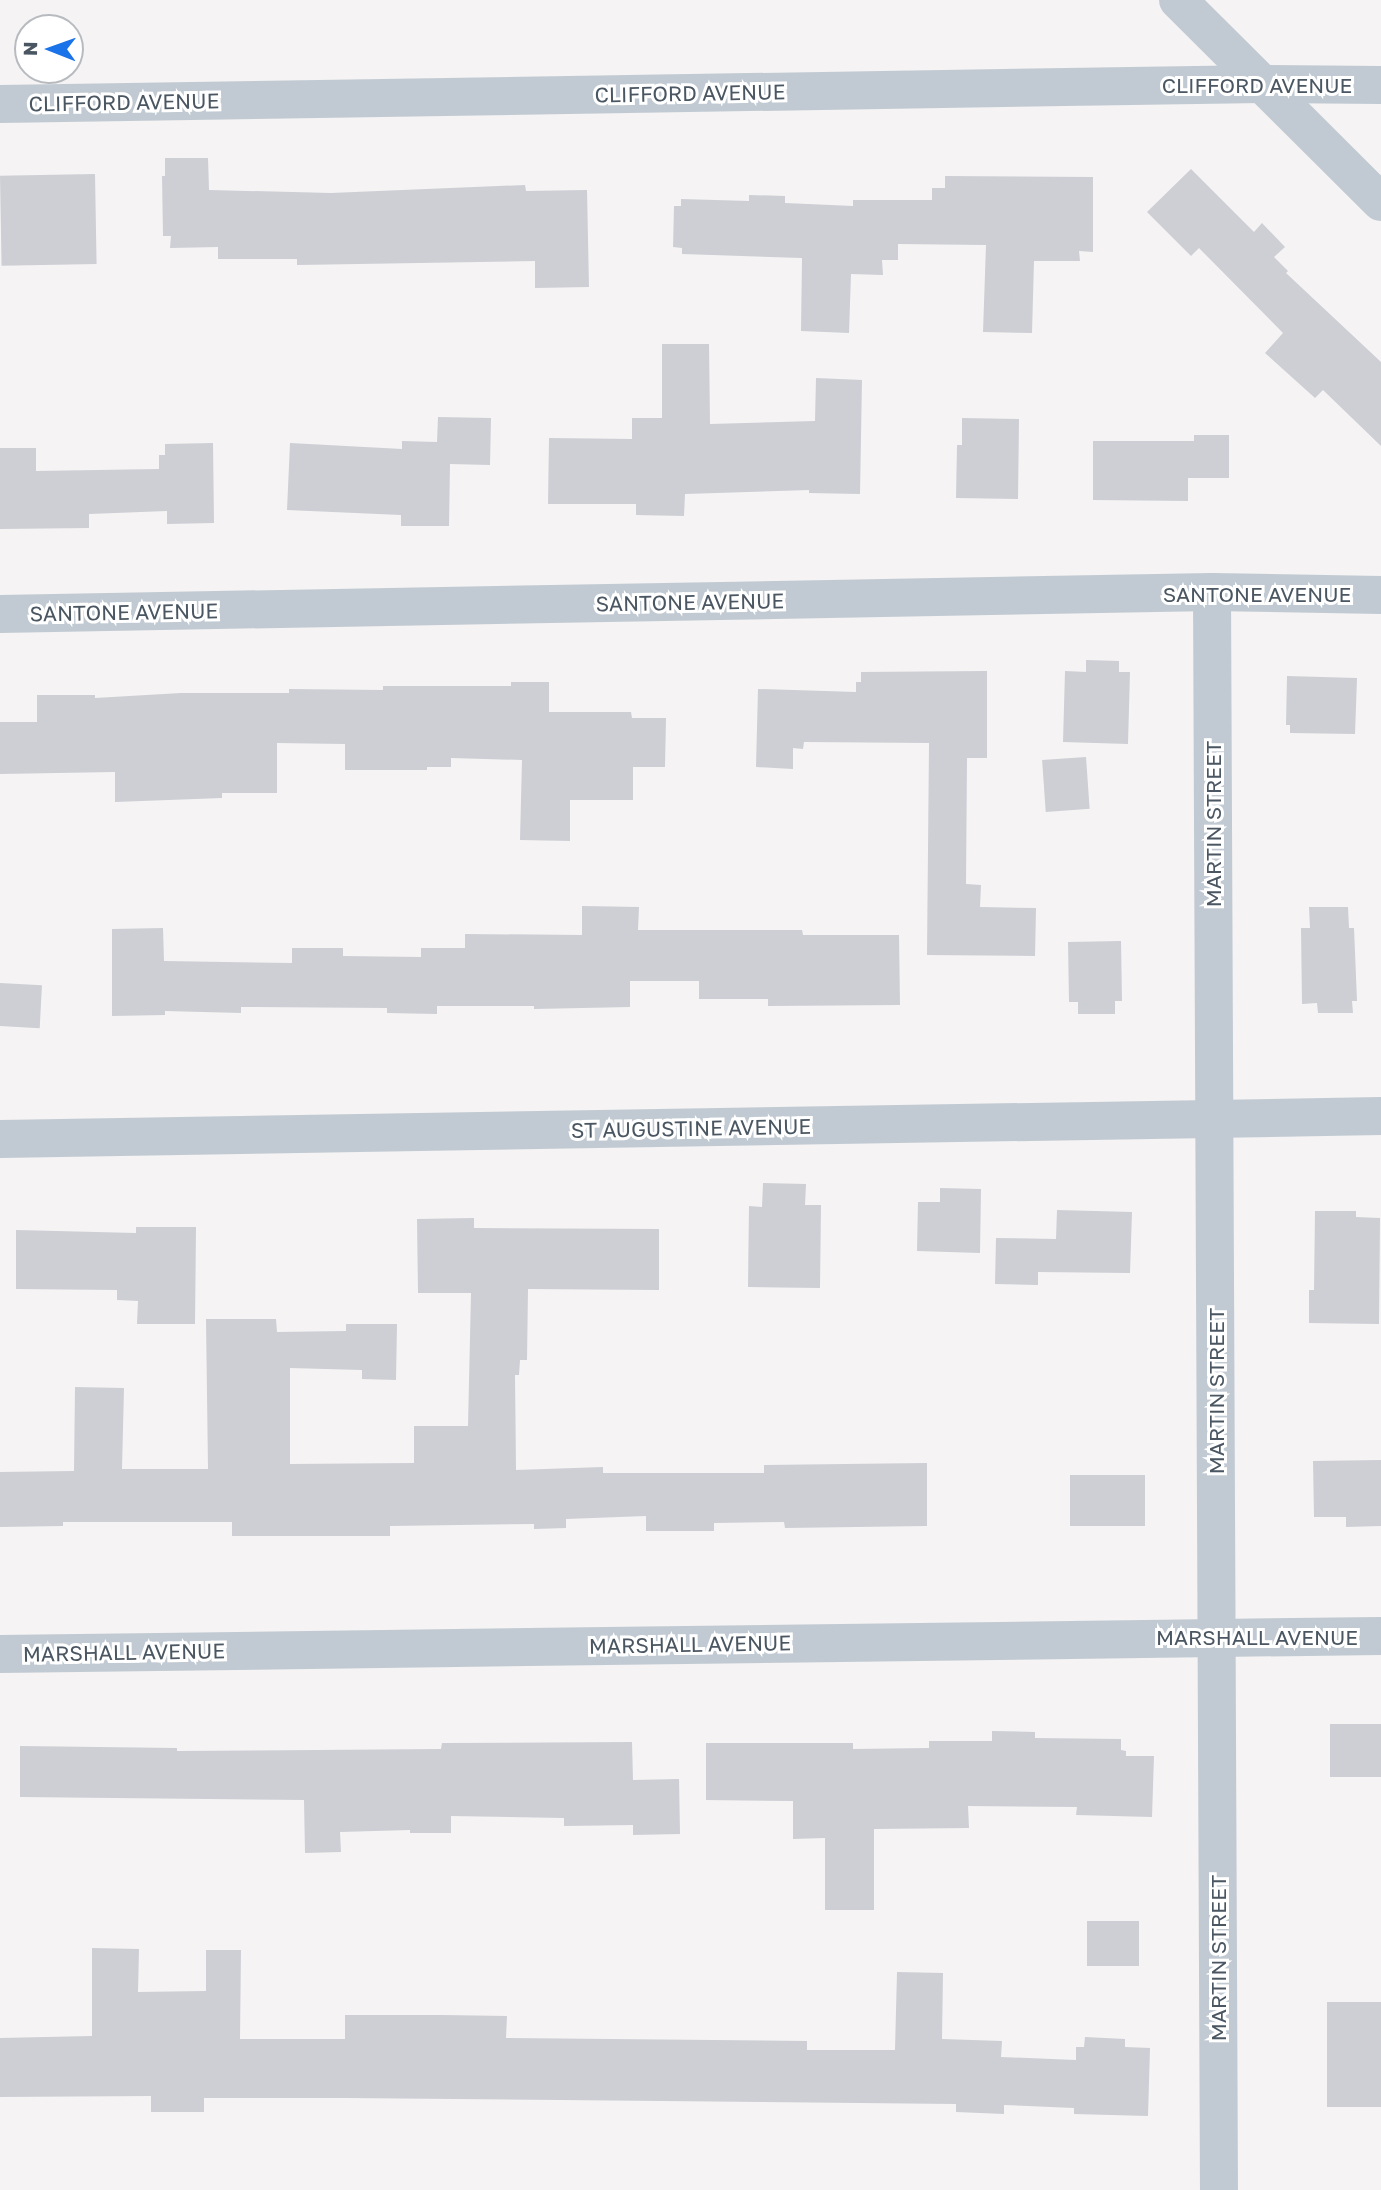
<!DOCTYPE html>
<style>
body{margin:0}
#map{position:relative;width:1381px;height:2190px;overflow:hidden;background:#f5f3f3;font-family:"Golos Text",sans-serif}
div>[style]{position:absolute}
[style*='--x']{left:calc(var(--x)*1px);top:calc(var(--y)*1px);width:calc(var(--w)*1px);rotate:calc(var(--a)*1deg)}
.building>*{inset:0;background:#cdcfd5;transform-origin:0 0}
.minor>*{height:38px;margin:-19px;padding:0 19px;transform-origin:19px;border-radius:19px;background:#c1cad2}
span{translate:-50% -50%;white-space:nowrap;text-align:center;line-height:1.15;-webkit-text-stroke:6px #fff;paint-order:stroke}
.street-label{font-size:21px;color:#4a5661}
.north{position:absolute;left:14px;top:14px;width:70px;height:70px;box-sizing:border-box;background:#fff;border:2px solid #b7bbc0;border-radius:50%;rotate:271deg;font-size:19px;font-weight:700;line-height:28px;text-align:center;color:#4a5661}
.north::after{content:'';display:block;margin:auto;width:24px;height:32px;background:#1a73e8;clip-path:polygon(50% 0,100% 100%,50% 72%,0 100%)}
</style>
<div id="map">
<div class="building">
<div style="clip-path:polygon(165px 158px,208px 158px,209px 190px,331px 193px,525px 185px,526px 191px,587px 190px,589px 287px,535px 288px,535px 261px,297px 265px,297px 259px,218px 259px,218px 247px,170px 248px,171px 236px,163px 236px,162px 176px,165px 176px)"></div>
<div style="clip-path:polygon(1191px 169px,1254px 232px,1262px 223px,1285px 247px,1274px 257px,1288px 271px,1286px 273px,1381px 362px,1381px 446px,1323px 390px,1315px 398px,1265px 353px,1283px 333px,1199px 248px,1191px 256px,1147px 212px)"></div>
<div style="left:95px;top:174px;width:90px;height:95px;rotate:89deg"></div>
<div style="clip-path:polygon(945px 176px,1093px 177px,1093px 252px,1079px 251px,1080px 261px,1034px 261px,1032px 333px,983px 332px,986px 245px,898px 244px,898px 260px,882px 260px,883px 275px,851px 274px,849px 333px,801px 331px,802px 258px,682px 254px,682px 248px,673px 247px,674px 206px,681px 206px,681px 199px,749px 201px,749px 195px,785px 196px,785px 203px,853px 206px,853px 200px,932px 200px,932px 188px,945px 188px)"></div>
<div style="clip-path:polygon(662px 344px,709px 344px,710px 424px,815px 421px,816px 378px,862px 380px,860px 494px,809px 493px,809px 490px,685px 494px,684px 516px,636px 515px,636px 504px,548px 504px,549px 438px,632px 439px,632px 418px,662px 418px)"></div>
<div style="clip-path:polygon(438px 417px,491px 418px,490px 465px,450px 464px,449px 526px,401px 526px,401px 515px,287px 510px,290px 443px,402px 449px,402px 441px,437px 442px)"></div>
<div style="clip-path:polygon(962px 418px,1019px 419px,1018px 499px,956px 498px,957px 445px,962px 445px)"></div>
<div style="clip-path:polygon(1194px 435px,1229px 435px,1229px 478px,1188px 478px,1188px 501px,1093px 500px,1093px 441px,1194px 441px)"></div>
<div style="clip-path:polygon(213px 443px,214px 523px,167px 524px,167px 511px,89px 514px,89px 528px,0 529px,0 448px,36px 448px,36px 471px,159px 469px,159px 455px,165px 455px,165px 444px)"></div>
<div style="clip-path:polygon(1086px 660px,1119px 661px,1119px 672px,1130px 672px,1128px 744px,1063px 742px,1065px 671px,1086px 672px)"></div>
<div style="clip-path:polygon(987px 671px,987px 758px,967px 758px,966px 884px,981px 885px,980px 907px,1036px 908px,1035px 956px,927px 955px,929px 743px,804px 742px,803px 749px,793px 748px,793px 769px,756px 767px,758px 689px,856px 692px,856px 682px,861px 682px,861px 672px)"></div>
<div style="clip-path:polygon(1287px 676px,1357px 678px,1355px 734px,1290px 733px,1290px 725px,1286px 725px)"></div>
<div style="clip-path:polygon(511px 682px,549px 682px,549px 712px,631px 712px,632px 718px,666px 718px,665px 767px,633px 767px,633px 800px,570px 800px,570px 841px,520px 840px,522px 760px,451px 758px,451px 767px,427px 767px,427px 770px,345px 770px,345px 744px,277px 743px,277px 793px,222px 793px,222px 798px,115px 802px,115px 772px,0 774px,0 722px,37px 722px,37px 695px,95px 695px,95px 698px,181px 693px,289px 693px,289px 689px,383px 690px,383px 686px,511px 686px)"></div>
<div style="left:1086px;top:757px;width:52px;height:44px;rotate:86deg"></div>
<div style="clip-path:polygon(582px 906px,639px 907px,638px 930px,802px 930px,803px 935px,899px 935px,900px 1005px,768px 1006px,768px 999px,699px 999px,699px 981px,630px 981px,630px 1007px,534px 1009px,534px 1006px,437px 1006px,437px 1014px,387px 1013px,387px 1008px,241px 1007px,241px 1013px,165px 1011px,165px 1015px,112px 1016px,112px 929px,163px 928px,164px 961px,292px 963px,292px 948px,343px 948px,343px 956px,421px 957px,421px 948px,465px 948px,465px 934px,582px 935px)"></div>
<div style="clip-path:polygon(1309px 907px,1348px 907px,1349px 928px,1354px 928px,1357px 1001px,1352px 1001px,1353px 1013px,1318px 1013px,1317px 1003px,1302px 1004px,1301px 928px,1310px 928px)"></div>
<div style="clip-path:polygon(1121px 941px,1122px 1001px,1115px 1001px,1115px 1014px,1078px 1014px,1078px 1002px,1069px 1002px,1068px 942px)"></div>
<div style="left:0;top:983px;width:42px;height:43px;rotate:3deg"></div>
<div style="clip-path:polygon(763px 1183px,806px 1184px,805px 1205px,821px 1205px,820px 1288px,748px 1287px,749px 1206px,762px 1207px)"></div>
<div style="clip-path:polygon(940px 1188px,981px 1189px,980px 1253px,917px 1251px,918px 1202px,940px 1202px)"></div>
<div style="clip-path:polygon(1057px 1210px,1132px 1212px,1130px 1273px,1038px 1272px,1038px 1285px,995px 1284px,996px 1238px,1056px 1239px)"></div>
<div style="clip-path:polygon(1315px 1211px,1356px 1211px,1356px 1217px,1380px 1218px,1379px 1324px,1309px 1323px,1309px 1290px,1314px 1290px)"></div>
<div style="clip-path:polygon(474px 1218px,474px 1228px,659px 1229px,659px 1290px,528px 1289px,527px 1360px,520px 1360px,519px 1375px,515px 1375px,516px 1470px,603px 1467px,603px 1473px,764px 1473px,764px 1465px,927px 1463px,927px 1526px,785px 1528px,784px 1522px,714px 1523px,714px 1531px,646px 1531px,646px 1516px,566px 1519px,566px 1528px,534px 1529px,534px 1524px,390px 1526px,390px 1536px,232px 1536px,232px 1522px,63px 1522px,63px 1526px,0 1527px,0 1472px,74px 1471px,75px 1387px,124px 1388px,122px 1469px,208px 1469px,206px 1319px,276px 1319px,277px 1332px,346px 1331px,346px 1324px,397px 1324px,396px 1380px,362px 1379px,362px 1370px,290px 1368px,290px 1464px,414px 1463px,414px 1426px,468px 1426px,471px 1293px,418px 1293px,417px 1219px)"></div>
<div style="clip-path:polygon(136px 1227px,196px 1227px,195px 1324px,137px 1324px,138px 1301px,117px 1300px,117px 1290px,16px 1289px,16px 1230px,136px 1233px)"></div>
<div style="clip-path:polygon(1381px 1460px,1381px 1526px,1346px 1527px,1346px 1517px,1314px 1517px,1313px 1461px)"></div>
<div style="left:1070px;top:1475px;width:75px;height:51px"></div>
<div style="left:1330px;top:1724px;width:51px;height:53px"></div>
<div style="clip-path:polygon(992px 1731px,1035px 1732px,1035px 1738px,1121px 1739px,1121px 1750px,1126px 1751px,1126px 1756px,1154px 1756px,1152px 1817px,1076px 1815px,1077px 1807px,968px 1806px,969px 1828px,874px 1829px,874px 1910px,825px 1910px,825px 1838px,793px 1839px,793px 1801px,706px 1800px,706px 1743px,853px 1743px,853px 1749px,929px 1748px,929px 1741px,992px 1741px)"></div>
<div style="clip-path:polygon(632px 1742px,633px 1780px,679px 1779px,680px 1834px,633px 1835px,633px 1825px,564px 1826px,564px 1818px,451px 1816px,451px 1833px,410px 1833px,410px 1830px,340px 1832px,341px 1852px,305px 1853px,304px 1800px,20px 1797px,20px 1746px,177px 1748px,177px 1751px,441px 1749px,442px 1743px)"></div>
<div style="left:1087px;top:1921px;width:52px;height:45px"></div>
<div style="clip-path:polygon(92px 1948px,139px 1949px,138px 1992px,206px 1991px,206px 1950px,241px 1950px,240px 2039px,345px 2039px,345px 2015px,442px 2015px,507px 2016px,506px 2038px,807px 2041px,807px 2050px,895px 2050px,897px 1972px,943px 1973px,942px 2039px,1002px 2041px,1001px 2057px,1076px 2060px,1076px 2047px,1084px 2047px,1085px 2037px,1125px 2039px,1125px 2047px,1150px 2048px,1148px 2116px,1074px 2114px,1074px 2108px,1004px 2105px,1004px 2114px,956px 2112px,956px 2104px,345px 2098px,204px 2098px,204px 2112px,151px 2112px,151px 2096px,0 2097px,0 2038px,92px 2036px)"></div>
<div style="left:1327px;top:2002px;width:54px;height:105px"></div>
</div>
<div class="minor">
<div style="--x:1178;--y:0;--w:286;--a:44.9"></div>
<div style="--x:0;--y:104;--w:1262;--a:-0.91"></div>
<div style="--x:1262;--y:84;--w:119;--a:0.5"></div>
<div style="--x:1212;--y:592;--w:1598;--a:89.75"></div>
<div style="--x:0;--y:614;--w:1212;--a:-1.04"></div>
<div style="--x:1212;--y:592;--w:169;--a:1"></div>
<div style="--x:0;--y:1139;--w:1381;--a:-0.95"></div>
<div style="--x:0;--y:1654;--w:1381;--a:-0.75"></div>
</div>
<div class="street-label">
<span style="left:1257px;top:85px">CLIFFORD AVENUE</span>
<span style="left:690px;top:93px;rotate:-1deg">CLIFFORD AVENUE</span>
<span style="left:124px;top:102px;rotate:-1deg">CLIFFORD AVENUE</span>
<span style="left:1257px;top:594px">SANTONE AVENUE</span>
<span style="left:690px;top:602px;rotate:-1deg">SANTONE AVENUE</span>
<span style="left:124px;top:612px;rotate:-1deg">SANTONE AVENUE</span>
<span style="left:1213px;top:824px;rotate:-90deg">MARTIN STREET</span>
<span style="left:691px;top:1128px;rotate:-1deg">ST AUGUSTINE AVENUE</span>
<span style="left:1216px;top:1391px;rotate:-90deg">MARTIN STREET</span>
<span style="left:1257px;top:1637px">MARSHALL AVENUE</span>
<span style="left:690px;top:1644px;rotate:-1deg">MARSHALL AVENUE</span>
<span style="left:124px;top:1652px;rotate:-1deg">MARSHALL AVENUE</span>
<span style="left:1218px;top:1958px;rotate:-90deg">MARTIN STREET</span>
</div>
<div class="north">N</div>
</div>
